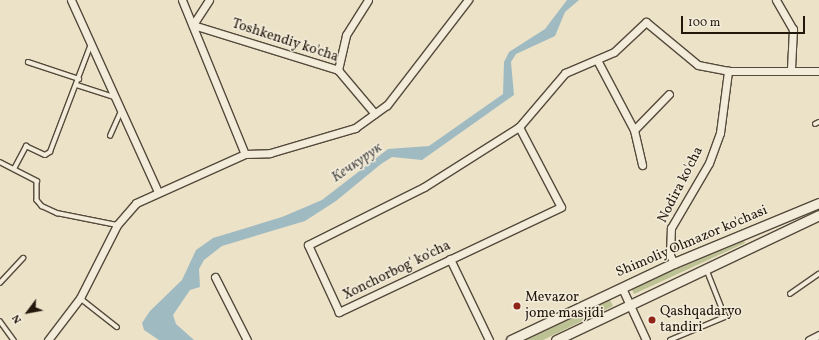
<!DOCTYPE html>
<meta charset="utf-8">
<style>
body{margin:0}
#map{position:relative;width:819px;height:340px;overflow:hidden;background:#ece2c8;font-family:Vollkorn,serif}
div>[style]{position:absolute}
[style*='--x']{left:calc(var(--x)*1px);top:calc(var(--y)*1px);width:calc(var(--w)*1px);rotate:calc(var(--a)*1deg)}
.green>*{inset:0;background:#bcc293}
.water>*{inset:0;background:#a0bac2}
.roads{filter:drop-shadow(1px 0 #554a3b) drop-shadow(-1px 0 #554a3b) drop-shadow(0 1px #554a3b) drop-shadow(0 -1px #554a3b)}
.service>*{height:3.5px;margin:-1.75px;padding:0 1.75px;transform-origin:1.75px;border-radius:1.75px;background:#f3ecdb}
.minor>*{height:7px;margin:-3.5px;padding:0 3.5px;transform-origin:3.5px;border-radius:3.5px;background:#f3ecdb}
.secondary>*{height:9px;margin:-4.5px;padding:0 4.5px;transform-origin:4.5px;border-radius:4.5px;background:#f3ecdb}
.dots>*{width:11px;height:11px;translate:-50% -50%;box-sizing:border-box;border:2px solid #f3ecdb;border-radius:50%}
span{translate:-50% -50%;white-space:nowrap;text-align:center;line-height:1.15;-webkit-text-stroke:3px #f3ecdb;paint-order:stroke}
.street-label{font-size:14px;color:#23170c}
.poi-label{font-size:14px;color:#23170c}
.left{translate:0 -50%;text-align:left}
.water-label{font-size:15px;color:#4f504c;font-style:italic}
.north{position:absolute;left:8px;top:292px;width:40px;height:40px;-webkit-text-stroke:3px #f3ecdb;paint-order:stroke;rotate:238deg;font-size:11px;font-weight:700;line-height:16px;text-align:center;color:#23170c}
.north::after{content:'';display:block;margin:auto;width:14px;height:18px;background:#23170c;clip-path:polygon(50% 0,100% 100%,50% 72%,0 100%)}
.scale{position:absolute;left:681px;top:16px;width:124px;height:18px;box-sizing:border-box;border:2px solid #23170c;border-top:0;padding-left:5px;font-size:12px;line-height:14px;white-space:nowrap;color:#23170c;-webkit-text-stroke:3px #f3ecdb;paint-order:stroke}
</style>
<div id="map">
<div class="green">
<div style="clip-path:polygon(744px 241px,745px 243px,634px 294px,631px 288px)"></div>
<div style="clip-path:polygon(610px 300px,613px 306px,543px 340px,526px 340px)"></div>
</div>
<div class="water">
<div style="clip-path:polygon(567px 0,579px 0,565px 12px,555px 36px,516px 54px,511px 62px,514px 95px,422px 160px,392px 157px,381px 164px,336px 201px,305px 221px,222px 246px,204px 260px,199px 269px,200px 287px,190px 290px,173px 315px,176px 324px,194px 340px,159px 340px,144px 330px,142px 323px,150px 311px,182px 280px,196px 250px,213px 238px,282px 217px,322px 200px,388px 149px,429px 146px,503px 94px,504px 62px,509px 52px,545px 29px)"></div>
</div>
<div class="roads">
<div class="service">
<div style="--x:28;--y:62;--w:54;--a:18.4"></div>
<div style="--x:77;--y:85;--w:39;--a:18"></div>
<div style="--x:815;--y:124;--w:4;--a:-27"></div>
<div style="--x:110;--y:136;--w:27;--a:-66"></div>
<div style="--x:0;--y:162;--w:42;--a:27.2"></div>
<div style="--x:37;--y:181;--w:19;--a:90"></div>
<div style="--x:37;--y:200;--w:8;--a:50"></div>
<div style="--x:42;--y:206;--w:17;--a:25"></div>
<div style="--x:57;--y:213;--w:61;--a:11.3"></div>
<div style="--x:14;--y:169;--w:26;--a:-62"></div>
<div style="--x:26;--y:146;--w:21;--a:25"></div>
<div style="--x:45;--y:155;--w:6;--a:-31"></div>
<div style="--x:50;--y:152;--w:116;--a:-69.2"></div>
<div style="--x:0;--y:283;--w:34;--a:-47"></div>
<div style="--x:790;--y:294;--w:35;--a:-35"></div>
<div style="--x:80;--y:298;--w:47;--a:38.1"></div>
<div style="--x:0;--y:321;--w:24;--a:54"></div>
<div style="--x:670;--y:340;--w:60;--a:-22.7"></div>
<div style="--x:725;--y:317;--w:52;--a:-111.6"></div>
</div>
<div class="minor">
<div style="--x:71;--y:0;--w:209;--a:65.6"></div>
<div style="--x:182;--y:0;--w:166;--a:67.8"></div>
<div style="--x:209;--y:0;--w:30;--a:123"></div>
<div style="--x:193;--y:25;--w:152;--a:17.2"></div>
<div style="--x:338;--y:70;--w:57;--a:49.9"></div>
<div style="--x:776;--y:0;--w:34;--a:60"></div>
<div style="--x:793;--y:29;--w:40;--a:92.9"></div>
<div style="--x:597;--y:60;--w:79;--a:62.1"></div>
<div style="--x:634;--y:130;--w:50;--a:-45.8"></div>
<div style="--x:338;--y:70;--w:36;--a:-77"></div>
<div style="--x:346;--y:35;--w:41;--a:-57.8"></div>
<div style="--x:519;--y:127;--w:90;--a:62.3"></div>
<div style="--x:561;--y:207;--w:246;--a:154.7"></div>
<div style="--x:339;--y:312;--w:74;--a:-114.8"></div>
<div style="--x:308;--y:245;--w:130;--a:-26.6"></div>
<div style="--x:424;--y:187;--w:112;--a:-32.3"></div>
<div style="--x:519;--y:127;--w:71;--a:-49.6"></div>
<div style="--x:565;--y:73;--w:53;--a:-23.2"></div>
<div style="--x:614;--y:52;--w:44;--a:-43.2"></div>
<div style="--x:646;--y:22;--w:67;--a:39.6"></div>
<div style="--x:698;--y:65;--w:31;--a:11"></div>
<div style="--x:728;--y:71;--w:91;--a:0"></div>
<div style="--x:634;--y:130;--w:36;--a:77"></div>
<div style="--x:450;--y:259;--w:90;--a:64.3"></div>
<div style="--x:674;--y:263;--w:9;--a:-117"></div>
<div style="--x:670;--y:255;--w:27;--a:-88"></div>
<div style="--x:671;--y:228;--w:75;--a:-59.7"></div>
<div style="--x:709;--y:163;--w:32;--a:-70"></div>
<div style="--x:720;--y:133;--w:63;--a:-82.6"></div>
<div style="--x:215;--y:277;--w:71;--a:63.1"></div>
<div style="--x:622;--y:288;--w:57;--a:65.2"></div>
<div style="--x:48;--y:340;--w:53;--a:-52.7"></div>
<div style="--x:80;--y:298;--w:82;--a:-63.1"></div>
<div style="--x:117;--y:225;--w:29;--a:-49"></div>
<div style="--x:136;--y:203;--w:120;--a:-24.2"></div>
<div style="--x:245;--y:154;--w:25;--a:-2"></div>
<div style="--x:270;--y:153;--w:89;--a:-16.4"></div>
<div style="--x:355;--y:128;--w:39;--a:-36"></div>
<div style="--x:387;--y:105;--w:133;--a:-52.4"></div>
<div style="--x:809;--y:340;--w:11;--a:-27"></div>
</div>
<div class="secondary">
<div style="--x:511;--y:340;--w:180;--a:-25.3"></div>
<div style="--x:674;--y:263;--w:157;--a:-22.5"></div>
<div style="--x:556;--y:340;--w:291;--a:-25.4"></div>
</div>
</div>
<div class="dots">
<div style="left:517px;top:306px;background:#8f2418"></div>
<div style="left:652px;top:320px;background:#8f2418"></div>
</div>
<div class="street-label">
<span style="left:285px;top:41px;rotate:18deg">Toshkendiy ko'cha</span>
<span style="left:681px;top:185px;rotate:-63deg">Nodira ko'cha</span>
<span style="left:692px;top:242px;rotate:-23deg">Shimoliy Olmazor ko'chasi</span>
<span style="left:397px;top:271px;rotate:-26deg">Xonchorbog' ko'cha</span>
</div>
<div class="poi-label">
<span class="left" style="left:525px;top:306px">Mevazor<br>jome masjidi</span>
<span class="left" style="left:660px;top:320px">Qashqadaryo<br>tandiri</span>
</div>
<div class="water-label">
<span style="left:357px;top:163px;rotate:-35deg">Кечкурук</span>
</div>
<div class="north">N</div>
<div class="scale">100 m</div>
</div>
